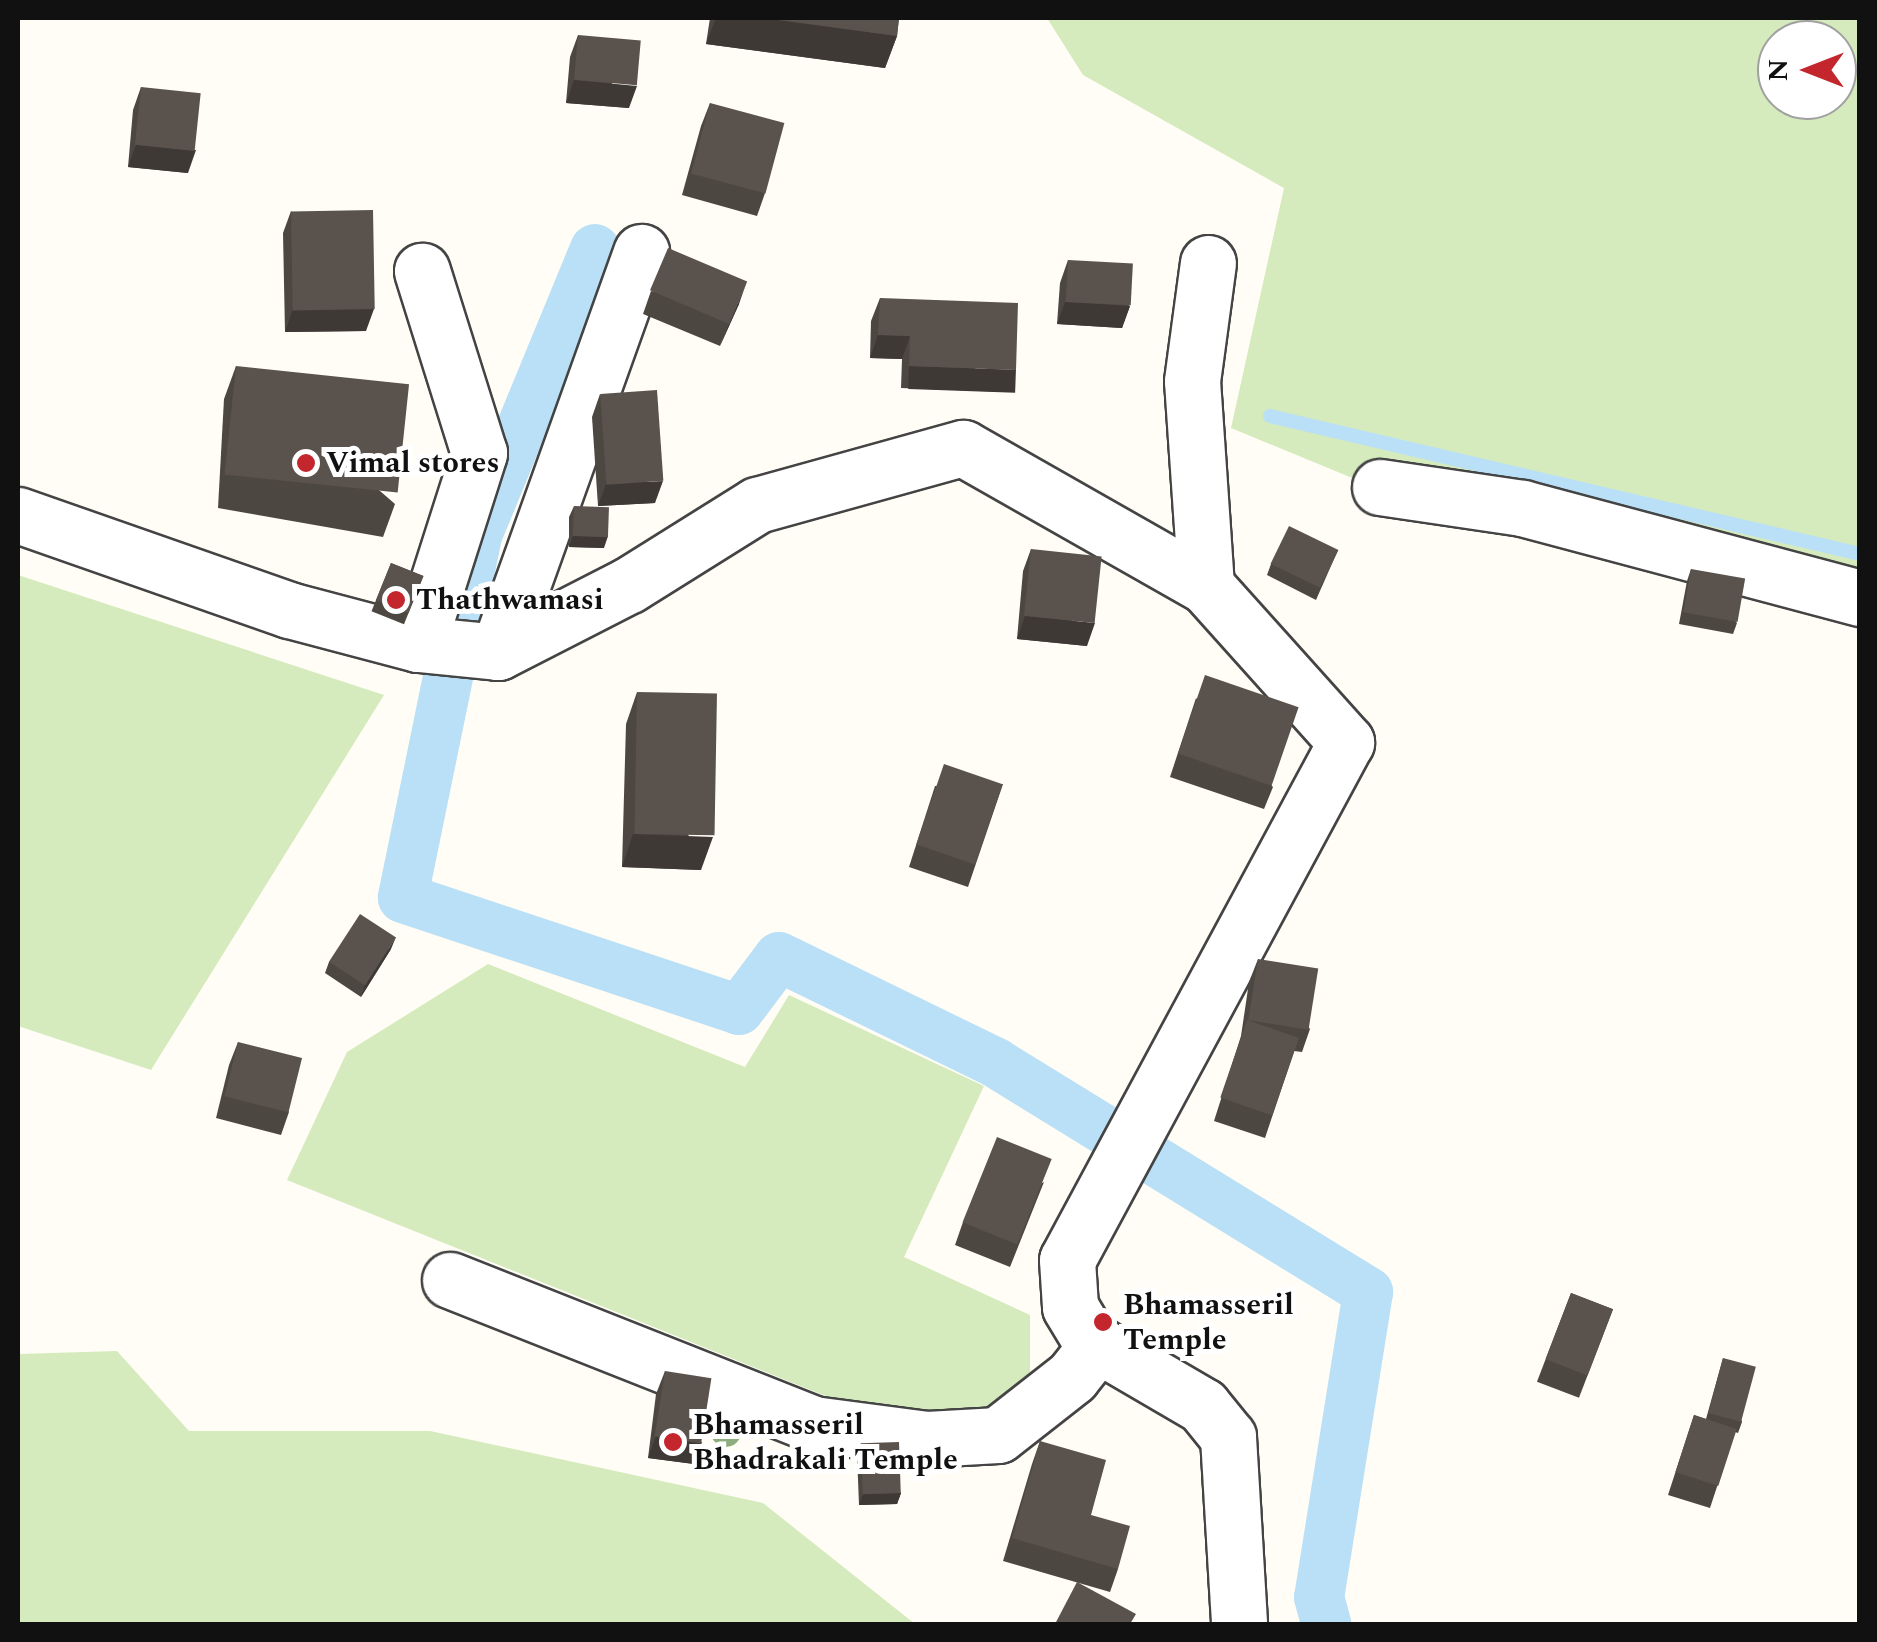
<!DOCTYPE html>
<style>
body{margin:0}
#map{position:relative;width:1877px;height:1642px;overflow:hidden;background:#fffdf5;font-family:Spectral,serif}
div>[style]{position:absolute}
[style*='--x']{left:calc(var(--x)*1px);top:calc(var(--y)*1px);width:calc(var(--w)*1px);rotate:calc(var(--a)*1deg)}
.green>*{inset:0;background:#d5ebbd}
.stream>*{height:14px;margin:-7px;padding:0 7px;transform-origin:7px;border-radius:7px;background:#b9e0f7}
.canal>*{height:50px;margin:-25px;padding:0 25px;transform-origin:25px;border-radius:25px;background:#b9e0f7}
.roads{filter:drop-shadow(2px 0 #444) drop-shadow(-2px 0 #444) drop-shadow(0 2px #444) drop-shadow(0 -2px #444)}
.minor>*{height:55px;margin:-27.5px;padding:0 27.5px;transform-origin:27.5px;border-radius:27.5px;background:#fff}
.trees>*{width:30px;height:30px;margin:-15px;border-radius:50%;background:#8dad7f}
.wall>*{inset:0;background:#4d4742;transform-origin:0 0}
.shaded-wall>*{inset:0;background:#3f3936;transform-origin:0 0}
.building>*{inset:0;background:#5a524d;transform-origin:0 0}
.dots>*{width:28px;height:28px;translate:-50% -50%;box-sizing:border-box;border:5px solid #fff;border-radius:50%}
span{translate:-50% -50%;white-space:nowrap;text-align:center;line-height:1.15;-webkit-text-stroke:10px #fff;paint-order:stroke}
.poi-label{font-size:30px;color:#111;font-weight:700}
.left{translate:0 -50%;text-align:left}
.frame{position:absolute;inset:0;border:20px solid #111;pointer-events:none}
.north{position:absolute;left:1757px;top:20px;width:100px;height:100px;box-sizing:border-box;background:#fff;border:2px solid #a0a0a0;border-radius:50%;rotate:270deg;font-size:28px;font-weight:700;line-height:40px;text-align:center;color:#111}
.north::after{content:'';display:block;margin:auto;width:35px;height:45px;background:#c4262e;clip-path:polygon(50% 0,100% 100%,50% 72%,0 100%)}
</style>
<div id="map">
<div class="green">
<div style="clip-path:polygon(evenodd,1047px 18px,1859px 18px,1859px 627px,1432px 511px,1231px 428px,1284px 188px,1083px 75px,1047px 18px,1777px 40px,1837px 40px,1837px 100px,1777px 100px,1777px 40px)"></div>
<div style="clip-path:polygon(18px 575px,384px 695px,151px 1070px,18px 1026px)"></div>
<div style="clip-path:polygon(488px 964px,745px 1067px,789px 995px,984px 1086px,904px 1257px,1030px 1315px,1030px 1395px,956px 1423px,858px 1409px,287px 1180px,347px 1052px)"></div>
<div style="clip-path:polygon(117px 1351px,189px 1431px,430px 1431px,763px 1503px,915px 1624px,18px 1624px,18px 1354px)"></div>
</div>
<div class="stream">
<div style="--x:1270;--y:416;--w:606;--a:13.16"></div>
</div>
<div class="canal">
<div style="--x:595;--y:249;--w:310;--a:112.4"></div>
<div style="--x:477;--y:536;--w:369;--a:101.6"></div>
<div style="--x:403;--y:898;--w:354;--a:18.4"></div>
<div style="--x:739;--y:1010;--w:66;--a:-53"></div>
<div style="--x:779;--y:957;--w:242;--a:26"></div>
<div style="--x:996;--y:1063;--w:437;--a:31.6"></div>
<div style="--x:1368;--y:1292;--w:309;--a:99.1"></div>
<div style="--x:1319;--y:1597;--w:28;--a:75"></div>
</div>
<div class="roads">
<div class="minor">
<div style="--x:1380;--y:487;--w:144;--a:8.4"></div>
<div style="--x:1522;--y:508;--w:350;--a:14.9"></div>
<div style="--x:18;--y:515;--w:287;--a:19.3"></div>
<div style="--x:289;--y:610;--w:133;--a:14.8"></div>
<div style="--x:418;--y:644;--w:80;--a:5.7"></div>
<div style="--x:498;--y:652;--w:147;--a:-27.1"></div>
<div style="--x:629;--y:585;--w:151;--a:-32"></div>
<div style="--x:757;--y:505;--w:214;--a:-15.5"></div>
<div style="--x:963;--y:448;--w:279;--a:29.6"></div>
<div style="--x:1206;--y:586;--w:210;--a:48.1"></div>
<div style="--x:1346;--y:742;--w:588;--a:118.31"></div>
<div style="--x:1067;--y:1260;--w:47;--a:86.3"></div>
<div style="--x:1070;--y:1307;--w:39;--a:59"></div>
<div style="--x:1090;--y:1340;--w:131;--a:30.3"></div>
<div style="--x:1203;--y:1406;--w:40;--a:51"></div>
<div style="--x:1228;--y:1437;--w:187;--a:86.6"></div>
<div style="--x:1206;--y:586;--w:205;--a:-93.9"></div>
<div style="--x:1192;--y:381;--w:119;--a:-82.3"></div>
<div style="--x:418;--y:644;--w:201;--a:-72.3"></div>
<div style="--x:479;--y:453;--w:191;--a:-107.4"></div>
<div style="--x:498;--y:652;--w:425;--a:-70.3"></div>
<div style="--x:450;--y:1280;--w:391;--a:21.6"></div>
<div style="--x:813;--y:1424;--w:115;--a:7.5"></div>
<div style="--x:927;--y:1439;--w:71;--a:-3.2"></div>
<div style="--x:998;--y:1435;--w:94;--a:-38.1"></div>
<div style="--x:1072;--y:1377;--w:42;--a:-51.8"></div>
</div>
</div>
<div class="trees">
<div style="left:726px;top:1432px"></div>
</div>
<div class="wall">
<div style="clip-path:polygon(710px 18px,899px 18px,897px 36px,885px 68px,706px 44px)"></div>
<div style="clip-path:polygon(578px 35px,629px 108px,566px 103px,570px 57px)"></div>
<div style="clip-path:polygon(141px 87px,188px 173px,128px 167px,133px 110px)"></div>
<div style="clip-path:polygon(710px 103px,765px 193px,757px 216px,682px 195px,701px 126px)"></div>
<div style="clip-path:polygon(291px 211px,366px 331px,285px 332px,283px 233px)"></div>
<div style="clip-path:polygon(1068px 260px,1130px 306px,1122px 328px,1057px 324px,1060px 283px)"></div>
<div style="clip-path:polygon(651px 291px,739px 304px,720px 346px,643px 314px)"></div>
<div style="clip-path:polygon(880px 298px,1007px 392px,901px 388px,902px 359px,870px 358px,871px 321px)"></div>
<div style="clip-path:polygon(236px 366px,395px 504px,383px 537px,218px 508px,224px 399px)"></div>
<div style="clip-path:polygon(600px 394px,655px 503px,598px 506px,592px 417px)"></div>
<div style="clip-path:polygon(574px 506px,604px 548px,569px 547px,569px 517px)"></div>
<div style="clip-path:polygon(1031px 549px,1087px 646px,1017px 639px,1023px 571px)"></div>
<div style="clip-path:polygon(1338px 550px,1316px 600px,1267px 575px,1271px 564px)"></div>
<div style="left:391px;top:563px;width:35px;height:52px;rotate:22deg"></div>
<div style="clip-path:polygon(1691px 569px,1737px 623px,1733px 634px,1679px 624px,1687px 581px)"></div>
<div style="clip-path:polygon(637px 692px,701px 870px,622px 867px,626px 724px)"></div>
<div style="clip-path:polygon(1196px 698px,1273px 787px,1264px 809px,1170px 777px)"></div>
<div style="clip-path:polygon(1003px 784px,968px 887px,909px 867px,935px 786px)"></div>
<div style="clip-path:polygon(391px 949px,361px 997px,325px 973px,329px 962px)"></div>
<div style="clip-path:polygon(1258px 959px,1310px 1029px,1302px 1052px,1294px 1051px,1265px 1138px,1214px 1121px,1241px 1036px,1249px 982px)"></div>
<div style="clip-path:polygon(238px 1042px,289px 1112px,281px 1135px,216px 1118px,229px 1065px)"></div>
<div style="clip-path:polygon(1044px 1182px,1010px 1267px,955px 1245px,963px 1222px)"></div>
<div style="left:1571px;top:1293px;width:45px;height:95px;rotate:21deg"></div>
<div style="clip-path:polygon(1723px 1358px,1742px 1422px,1738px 1433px,1735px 1432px,1710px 1508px,1668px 1495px,1694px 1415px,1706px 1419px)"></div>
<div style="clip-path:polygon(665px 1371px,694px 1464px,648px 1458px,656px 1394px)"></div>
<div style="clip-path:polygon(1040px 1441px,1118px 1569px,1110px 1592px,1003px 1561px,1032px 1464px)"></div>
<div style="clip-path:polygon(861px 1443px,901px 1493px,897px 1504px,859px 1505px,857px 1454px)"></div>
</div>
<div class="shaded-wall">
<div style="clip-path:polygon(716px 18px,764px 18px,897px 36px,885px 68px,706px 44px)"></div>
<div style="clip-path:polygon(574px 80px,637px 86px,629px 108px,566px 103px)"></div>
<div style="clip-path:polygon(136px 145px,196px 150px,188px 173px,128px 167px)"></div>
<div style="clip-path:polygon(747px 281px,739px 304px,720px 346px,729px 324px)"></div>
<div style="clip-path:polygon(1065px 302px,1130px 306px,1122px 328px,1057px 324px)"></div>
<div style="clip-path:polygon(293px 309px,374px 309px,366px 331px,285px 332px)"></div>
<div style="clip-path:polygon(878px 335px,910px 336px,902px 359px,870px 358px)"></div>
<div style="left:909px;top:366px;width:107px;height:23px;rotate:2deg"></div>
<div style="clip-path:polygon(663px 481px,655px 503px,598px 506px,606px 484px)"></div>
<div style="clip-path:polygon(573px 536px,608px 536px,604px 548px,569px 547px)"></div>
<div style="clip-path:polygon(1025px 616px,1095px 623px,1087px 646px,1017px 639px)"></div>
<div style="clip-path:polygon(633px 834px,713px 837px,701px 870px,622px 867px)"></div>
<div style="clip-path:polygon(396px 937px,391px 949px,361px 997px,365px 985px)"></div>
<div style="clip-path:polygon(656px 1436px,702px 1442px,694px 1464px,648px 1458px)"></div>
<div style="clip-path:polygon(901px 1493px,897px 1504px,859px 1505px,863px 1494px)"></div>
</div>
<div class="building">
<div style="clip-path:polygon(764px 18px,899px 18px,897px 36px)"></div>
<div style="left:578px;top:35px;width:63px;height:45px;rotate:5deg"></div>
<div style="left:141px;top:87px;width:60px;height:58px;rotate:6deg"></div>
<div style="left:710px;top:103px;width:77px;height:73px;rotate:15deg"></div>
<div style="left:373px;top:210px;width:99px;height:82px;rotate:89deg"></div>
<div style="left:668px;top:248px;width:86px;height:46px;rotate:23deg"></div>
<div style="left:1068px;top:260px;width:65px;height:42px;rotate:3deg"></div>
<div style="clip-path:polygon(880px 298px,1018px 303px,1016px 370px,909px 366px,910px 336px,878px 335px)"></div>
<div style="left:236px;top:366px;width:174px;height:109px;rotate:6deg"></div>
<div style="left:657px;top:390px;width:91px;height:57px;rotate:86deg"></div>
<div style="left:574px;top:506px;width:35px;height:30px;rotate:2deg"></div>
<div style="left:1289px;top:526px;width:55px;height:42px;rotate:26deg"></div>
<div style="left:1031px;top:549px;width:71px;height:67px;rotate:6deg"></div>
<div style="left:391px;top:563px;width:35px;height:40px;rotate:22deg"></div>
<div style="left:1691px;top:569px;width:55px;height:44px;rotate:10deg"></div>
<div style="left:1205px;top:675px;width:99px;height:83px;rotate:19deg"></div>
<div style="left:637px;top:692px;width:80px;height:142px;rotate:1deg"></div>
<div style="left:944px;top:764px;width:62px;height:85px;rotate:19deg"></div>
<div style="left:360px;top:914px;width:43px;height:57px;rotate:33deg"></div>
<div style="left:1258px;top:959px;width:61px;height:62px;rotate:9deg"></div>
<div style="left:1247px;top:1020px;width:55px;height:82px;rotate:19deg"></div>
<div style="left:238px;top:1042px;width:66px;height:56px;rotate:14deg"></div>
<div style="left:997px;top:1137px;width:59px;height:92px;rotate:22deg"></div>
<div style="left:1571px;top:1293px;width:45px;height:71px;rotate:21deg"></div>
<div style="left:1723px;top:1358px;width:34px;height:57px;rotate:15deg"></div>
<div style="left:665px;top:1371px;width:47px;height:66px;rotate:9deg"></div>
<div style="left:1694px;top:1415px;width:45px;height:60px;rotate:18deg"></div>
<div style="clip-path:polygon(1040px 1441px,1106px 1460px,1091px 1515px,1130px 1526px,1118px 1569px,1012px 1538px)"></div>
<div style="left:899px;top:1442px;width:51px;height:38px;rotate:88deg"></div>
<div style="clip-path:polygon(1077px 1582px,1136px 1614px,1130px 1624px,1055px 1624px)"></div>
</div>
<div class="dots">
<div style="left:306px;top:463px;background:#c4262e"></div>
<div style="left:396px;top:600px;background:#c4262e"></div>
<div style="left:1103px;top:1322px;background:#c4262e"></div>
<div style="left:673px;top:1442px;background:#c4262e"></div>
</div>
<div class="poi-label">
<span class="left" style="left:326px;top:463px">Vimal stores</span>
<span class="left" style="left:416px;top:600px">Thathwamasi</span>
<span class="left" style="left:1123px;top:1322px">Bhamasseril<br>Temple</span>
<span class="left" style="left:693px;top:1442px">Bhamasseril<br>Bhadrakali Temple</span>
</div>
<div class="frame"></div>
<div class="north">N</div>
</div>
